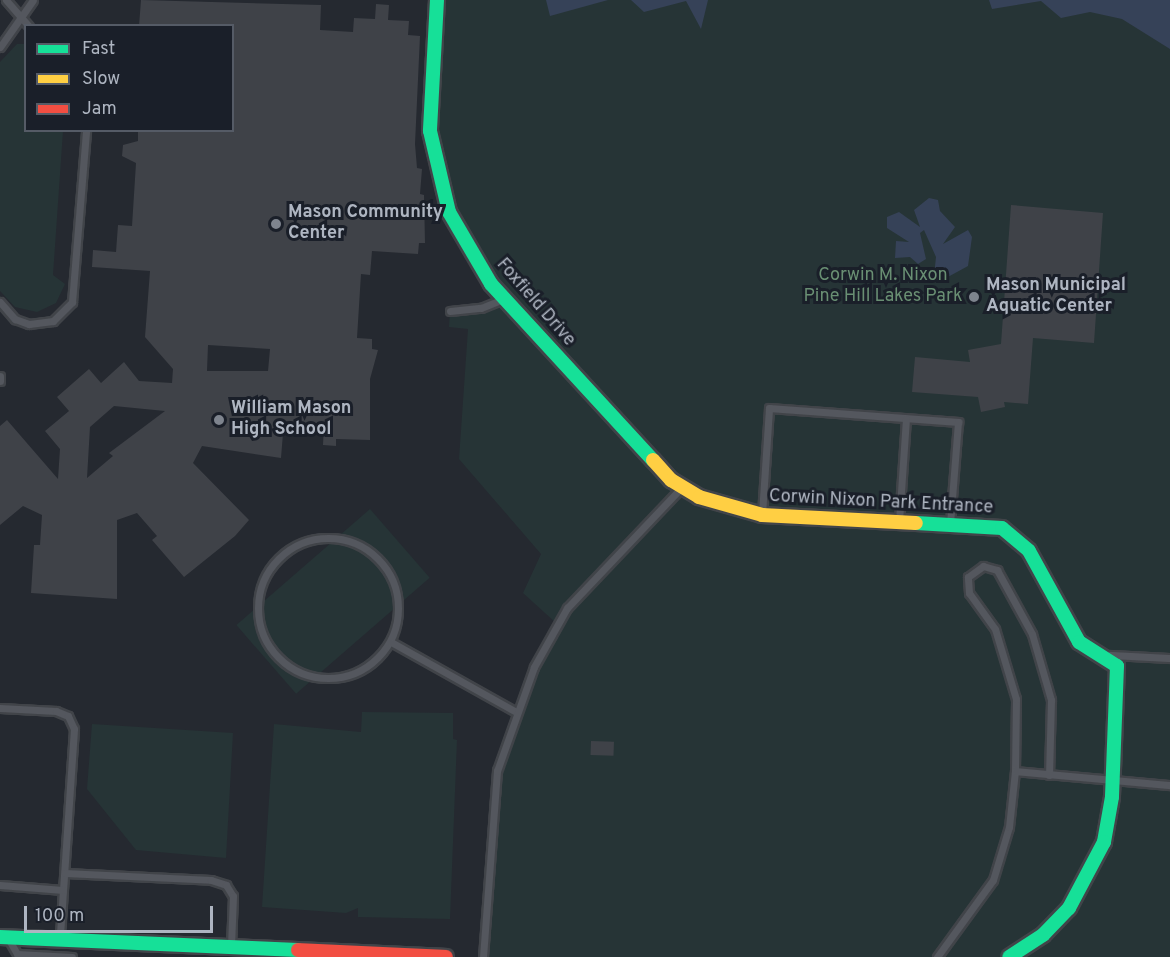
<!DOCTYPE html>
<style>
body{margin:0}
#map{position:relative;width:1170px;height:957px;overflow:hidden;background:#252930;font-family:Overpass,sans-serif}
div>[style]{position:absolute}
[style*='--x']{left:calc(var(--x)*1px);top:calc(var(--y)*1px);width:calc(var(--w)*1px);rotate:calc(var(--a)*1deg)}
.green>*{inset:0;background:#263436;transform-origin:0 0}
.water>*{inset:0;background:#364258}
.building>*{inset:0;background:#3f4248;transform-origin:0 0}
.roads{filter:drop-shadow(2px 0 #414449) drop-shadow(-2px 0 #414449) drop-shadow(0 2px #414449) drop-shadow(0 -2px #414449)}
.lane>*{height:7px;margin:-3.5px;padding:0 3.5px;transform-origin:3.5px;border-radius:3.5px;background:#54575e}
.lane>.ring{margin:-3.5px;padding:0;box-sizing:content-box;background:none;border:7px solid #54575e;border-radius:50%}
.fast>*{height:14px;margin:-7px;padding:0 7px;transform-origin:7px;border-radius:7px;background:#16e098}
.slow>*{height:14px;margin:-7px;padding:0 7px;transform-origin:7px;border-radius:7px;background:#ffcf43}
.jam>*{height:14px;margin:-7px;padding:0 7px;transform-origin:7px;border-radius:7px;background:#f24e42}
.dots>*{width:16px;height:16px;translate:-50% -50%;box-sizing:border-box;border:3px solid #1a1f29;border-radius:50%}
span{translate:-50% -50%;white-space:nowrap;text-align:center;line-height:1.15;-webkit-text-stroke:6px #1a1f29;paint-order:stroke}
.poi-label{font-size:18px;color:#aeb5c1;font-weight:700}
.left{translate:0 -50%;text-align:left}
.park-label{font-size:18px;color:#698f73}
.street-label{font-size:18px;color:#aeb5c1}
.legend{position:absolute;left:24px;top:24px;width:210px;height:108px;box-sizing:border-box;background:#1a1f29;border:2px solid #555b66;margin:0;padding:8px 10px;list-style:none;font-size:18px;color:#aeb5c1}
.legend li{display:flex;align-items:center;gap:12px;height:30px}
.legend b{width:30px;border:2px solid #555b66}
.scale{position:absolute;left:24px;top:906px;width:189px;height:27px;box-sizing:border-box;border:3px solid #aeb5c1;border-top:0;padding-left:8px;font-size:18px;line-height:21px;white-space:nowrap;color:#aeb5c1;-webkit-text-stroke:4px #1a1f29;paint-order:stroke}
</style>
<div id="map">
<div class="green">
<div style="clip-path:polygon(437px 0,1170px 0,1170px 957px,483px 957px,497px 771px,512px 722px,556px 623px,523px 593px,541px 554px,459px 459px,468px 329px,449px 327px,450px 311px,481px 308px,503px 299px,437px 170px)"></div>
<div style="clip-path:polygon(17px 44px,25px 44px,26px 130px,63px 131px,53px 275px,65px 284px,56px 303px,37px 312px,15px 307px,0 291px,0 62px)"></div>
<div style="left:370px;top:509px;width:91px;height:177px;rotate:49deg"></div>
<div style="clip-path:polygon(362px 712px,453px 713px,453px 739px,457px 740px,450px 919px,358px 917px,358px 908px,346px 913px,262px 907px,274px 724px,361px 732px)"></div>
<div style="clip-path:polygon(92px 724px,233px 733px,226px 858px,136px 850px,87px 789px)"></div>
</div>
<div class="water">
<div style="clip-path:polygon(546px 0,608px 0,550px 16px)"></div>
<div style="clip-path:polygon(631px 0,708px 0,701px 29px,686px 1px,644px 12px)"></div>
<div style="clip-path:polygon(989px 0,1170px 0,1170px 49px,1122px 19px,1090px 12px,1061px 18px,1041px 1px,992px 9px)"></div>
<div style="clip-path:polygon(929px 198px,938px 200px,940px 211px,955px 227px,943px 244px,968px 230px,972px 237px,968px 266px,946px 278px,934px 276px,936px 257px,924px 230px,920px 233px,926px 259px,918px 264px,910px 257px,895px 258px,896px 241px,909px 242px,887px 228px,887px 217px,899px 212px,920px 227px,914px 210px)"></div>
</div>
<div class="building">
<div style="clip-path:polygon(evenodd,141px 0,321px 5px,320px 30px,353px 32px,354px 18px,375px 19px,376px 4px,389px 5px,388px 20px,409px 21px,408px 35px,420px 36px,415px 144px,417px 168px,422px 169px,420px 194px,424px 195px,425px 243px,419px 243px,418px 254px,372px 251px,370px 275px,361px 274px,357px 338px,372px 339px,372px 349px,378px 350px,370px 379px,370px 440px,336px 439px,336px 446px,323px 445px,324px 424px,284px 421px,281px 458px,202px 446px,193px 463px,249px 520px,235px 536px,184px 577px,152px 540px,157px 536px,137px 513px,117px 520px,117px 599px,31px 593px,34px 545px,40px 545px,42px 515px,23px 506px,0 525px,0 426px,7px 420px,58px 479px,60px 449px,45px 431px,69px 411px,57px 397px,89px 369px,101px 383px,124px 362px,139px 381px,172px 383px,173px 369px,145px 337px,150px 271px,92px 267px,93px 250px,116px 252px,118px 225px,132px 226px,136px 163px,122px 156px,123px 145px,138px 141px,138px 130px,232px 130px,232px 26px,139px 26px,141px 0,208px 345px,270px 349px,268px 371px,207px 371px,208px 345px,141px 0,114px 406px,165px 411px,109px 453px,113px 456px,87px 478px,90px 427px,114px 406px)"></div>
<div style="clip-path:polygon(1011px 205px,1103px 213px,1094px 343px,1033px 338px,1028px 404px,1004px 402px,1005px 407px,981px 412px,978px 397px,912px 392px,915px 357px,970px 362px,968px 350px,1001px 344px)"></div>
<div style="left:591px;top:741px;width:23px;height:14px;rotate:2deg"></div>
</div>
<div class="roads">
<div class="lane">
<div style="--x:6;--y:0;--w:35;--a:49"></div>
<div style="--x:0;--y:47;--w:57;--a:-54.9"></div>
<div style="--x:0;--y:302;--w:23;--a:49"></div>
<div style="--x:15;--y:319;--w:15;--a:20"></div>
<div style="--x:29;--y:324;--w:24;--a:-7"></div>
<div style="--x:53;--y:321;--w:27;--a:-45"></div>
<div style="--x:72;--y:302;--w:173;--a:-85.3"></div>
<div style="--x:450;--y:311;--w:31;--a:-6"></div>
<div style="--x:481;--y:308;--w:24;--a:-22"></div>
<div style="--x:0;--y:376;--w:5;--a:90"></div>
<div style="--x:762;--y:514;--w:106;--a:-86.2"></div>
<div style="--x:769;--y:408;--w:190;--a:4.2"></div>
<div style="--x:958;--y:422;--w:101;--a:94.5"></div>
<div style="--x:899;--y:521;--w:102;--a:-86.1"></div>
<div class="ring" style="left:258px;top:538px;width:133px;height:133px"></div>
<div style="--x:391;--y:642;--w:143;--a:29.2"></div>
<div style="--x:1110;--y:655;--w:60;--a:2.9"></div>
<div style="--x:0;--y:708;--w:56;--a:3.1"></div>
<div style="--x:56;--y:711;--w:13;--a:23"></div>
<div style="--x:68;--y:716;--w:14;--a:65"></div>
<div style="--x:74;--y:729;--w:208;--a:93.9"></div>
<div style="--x:1015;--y:771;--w:72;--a:-89.2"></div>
<div style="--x:1016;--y:699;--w:73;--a:-106.7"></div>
<div style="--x:995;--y:629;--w:44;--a:-125.8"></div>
<div style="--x:969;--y:593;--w:16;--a:-94"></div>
<div style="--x:968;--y:577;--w:19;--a:-36"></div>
<div style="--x:983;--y:566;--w:15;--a:16"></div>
<div style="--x:997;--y:570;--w:73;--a:61.3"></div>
<div style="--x:1032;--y:634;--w:69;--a:73.9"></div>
<div style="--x:1051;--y:700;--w:75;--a:91.5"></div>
<div style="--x:65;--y:873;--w:146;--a:2.7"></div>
<div style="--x:211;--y:880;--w:16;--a:18"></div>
<div style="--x:226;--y:885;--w:13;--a:58"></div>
<div style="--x:233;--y:896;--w:49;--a:92.3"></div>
<div style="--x:0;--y:885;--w:63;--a:4.5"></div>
<div style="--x:9;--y:940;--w:16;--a:60"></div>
<div style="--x:17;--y:954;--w:55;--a:3.1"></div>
<div style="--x:483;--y:957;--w:187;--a:-85.7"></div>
<div style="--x:497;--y:771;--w:110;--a:-70.4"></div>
<div style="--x:534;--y:667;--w:68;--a:-60.8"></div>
<div style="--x:567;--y:608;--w:166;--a:-46.5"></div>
<div style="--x:937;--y:957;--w:95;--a:-54"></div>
<div style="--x:993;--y:880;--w:55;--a:-73.2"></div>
<div style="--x:1009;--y:827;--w:56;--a:-83.9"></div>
<div style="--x:1015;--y:771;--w:156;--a:5.2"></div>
</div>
<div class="fast">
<div style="--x:437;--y:0;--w:131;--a:93.1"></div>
<div style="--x:430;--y:131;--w:83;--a:76.8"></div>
<div style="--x:449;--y:212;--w:83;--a:59.7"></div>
<div style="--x:491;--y:284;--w:239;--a:47.4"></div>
<div style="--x:916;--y:523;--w:86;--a:3.3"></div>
<div style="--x:1002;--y:528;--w:35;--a:40"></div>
<div style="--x:1029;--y:551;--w:104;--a:61.2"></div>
<div style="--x:1079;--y:642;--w:45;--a:32.3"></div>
<div style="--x:1117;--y:666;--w:131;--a:92.2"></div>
<div style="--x:1112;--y:797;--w:46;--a:100.1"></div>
<div style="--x:1104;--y:842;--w:75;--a:117.9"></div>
<div style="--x:1069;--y:908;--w:37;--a:134"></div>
<div style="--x:1043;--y:935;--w:40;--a:147.1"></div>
<div style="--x:0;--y:937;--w:298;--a:2.5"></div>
</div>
<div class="slow">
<div style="--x:653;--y:460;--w:27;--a:48"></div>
<div style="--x:671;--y:480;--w:33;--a:31"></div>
<div style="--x:699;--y:497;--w:66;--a:15.9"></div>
<div style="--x:762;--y:515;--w:154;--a:3"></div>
</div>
<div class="jam">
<div style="--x:298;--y:950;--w:148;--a:2.7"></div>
</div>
</div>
<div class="dots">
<div style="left:276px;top:224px;background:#7e848e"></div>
<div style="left:974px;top:297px;background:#7e848e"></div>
<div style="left:219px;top:420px;background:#7e848e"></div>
</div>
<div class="poi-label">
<span class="left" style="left:288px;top:224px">Mason Community<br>Center</span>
<span class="left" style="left:986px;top:297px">Mason Municipal<br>Aquatic Center</span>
<span class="left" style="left:231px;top:420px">William Mason<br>High School</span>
</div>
<div class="park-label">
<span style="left:883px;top:287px">Corwin M. Nixon<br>Pine Hill Lakes Park</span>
</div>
<div class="street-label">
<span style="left:535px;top:303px;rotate:49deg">Foxfield Drive</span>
<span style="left:881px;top:503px;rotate:3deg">Corwin Nixon Park Entrance</span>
</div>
<ul class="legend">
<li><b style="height:8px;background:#16e098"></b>Fast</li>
<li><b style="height:8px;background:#ffcf43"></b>Slow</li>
<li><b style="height:8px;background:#f24e42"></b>Jam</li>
</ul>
<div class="scale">100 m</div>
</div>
